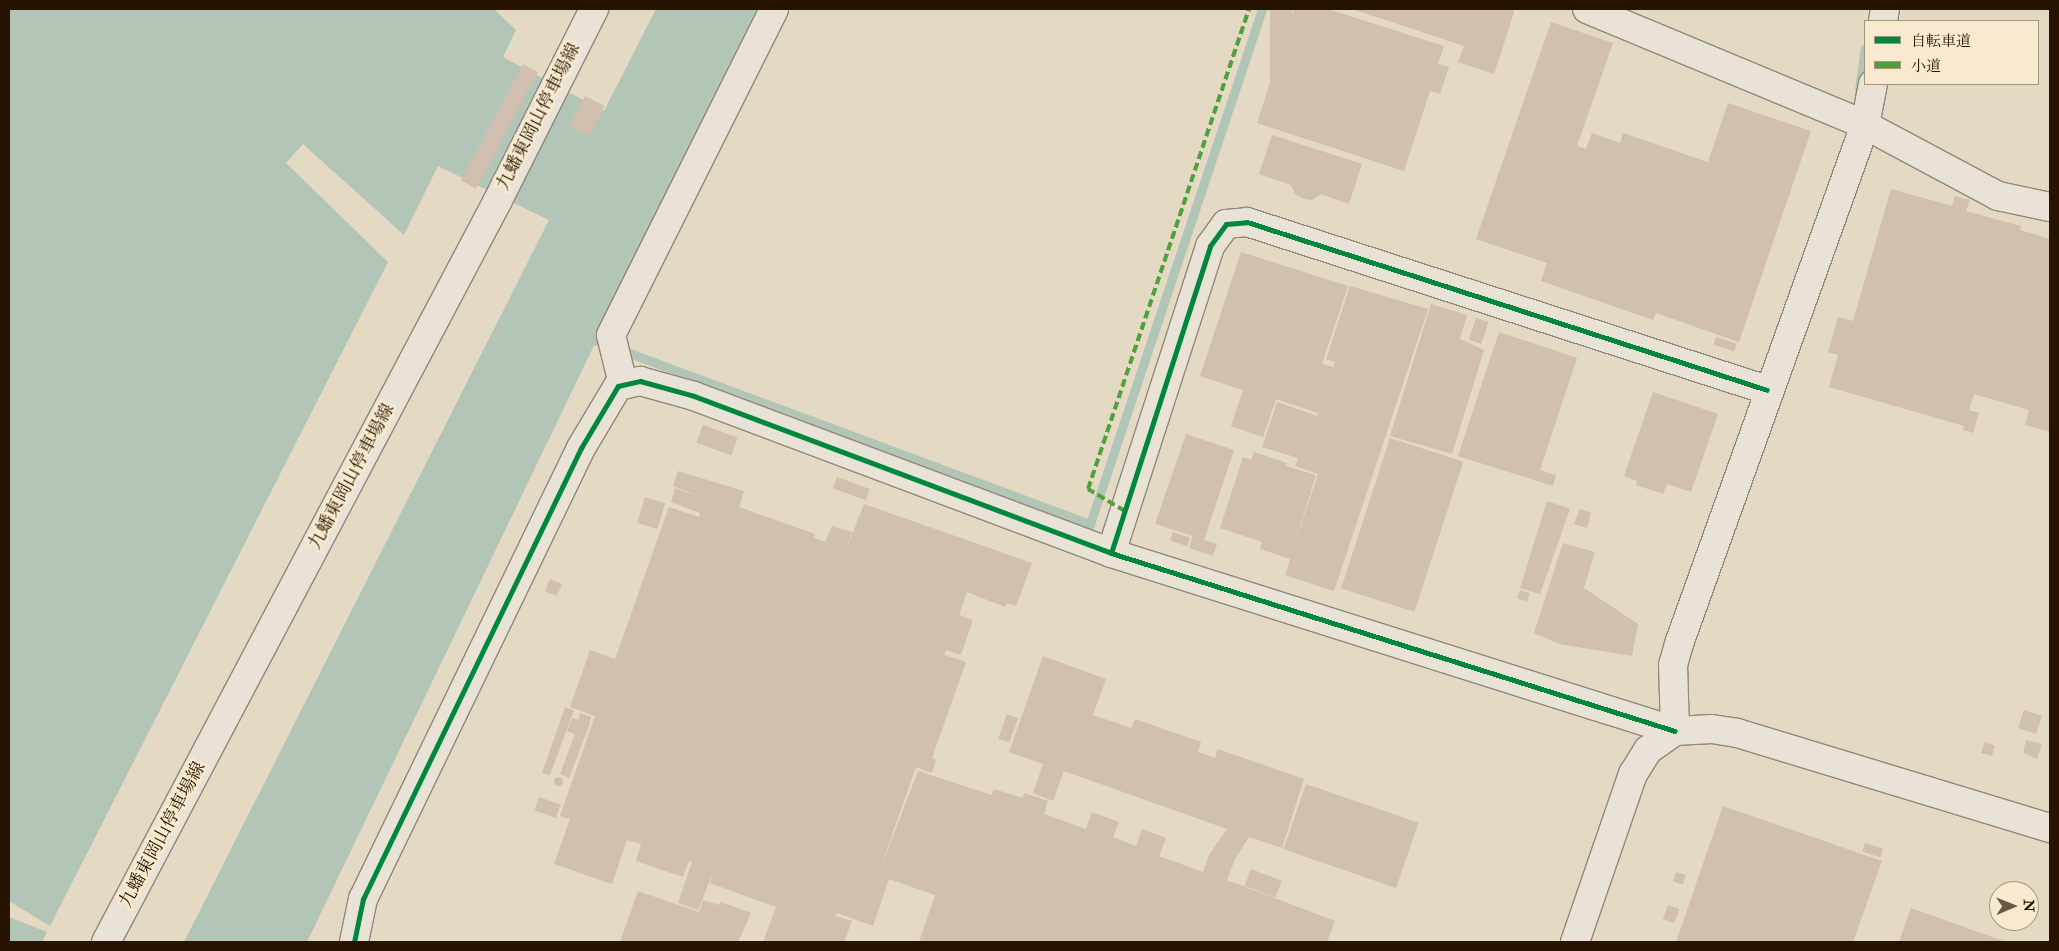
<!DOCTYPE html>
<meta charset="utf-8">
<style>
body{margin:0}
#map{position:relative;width:2059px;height:951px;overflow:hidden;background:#e4d9c2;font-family:"IM FELL Double Pica","Noto Serif JP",serif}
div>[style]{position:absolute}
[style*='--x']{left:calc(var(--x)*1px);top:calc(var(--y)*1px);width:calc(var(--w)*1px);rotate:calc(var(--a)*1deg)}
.water>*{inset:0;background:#b2c5b7}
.stream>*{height:9px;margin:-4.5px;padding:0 4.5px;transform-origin:4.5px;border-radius:4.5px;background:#b2c5b7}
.building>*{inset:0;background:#d1bfaf;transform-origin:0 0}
.round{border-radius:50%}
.roads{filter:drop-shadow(1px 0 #908778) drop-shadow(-1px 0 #908778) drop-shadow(0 1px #908778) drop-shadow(0 -1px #908778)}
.minor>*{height:28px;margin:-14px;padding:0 14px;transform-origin:14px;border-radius:14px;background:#e9e3d7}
.tertiary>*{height:28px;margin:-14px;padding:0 14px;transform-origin:14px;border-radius:14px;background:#e9e3d7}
.secondary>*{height:28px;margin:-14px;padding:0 14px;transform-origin:14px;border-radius:14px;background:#e9e3d7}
.quiet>*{height:4px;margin-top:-2px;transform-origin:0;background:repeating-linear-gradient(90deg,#50a03c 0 8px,transparent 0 12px)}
.cycleway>*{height:5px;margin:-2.5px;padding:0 2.5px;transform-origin:2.5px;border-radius:2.5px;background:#00873e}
span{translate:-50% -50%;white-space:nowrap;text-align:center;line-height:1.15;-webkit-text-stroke:5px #f7eace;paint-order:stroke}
.street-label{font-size:18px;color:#261400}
.frame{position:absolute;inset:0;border:10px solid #261400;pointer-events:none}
.legend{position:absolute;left:1864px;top:20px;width:175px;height:65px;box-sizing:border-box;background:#f7eace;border:1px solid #a3947c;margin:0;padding:6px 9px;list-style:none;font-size:15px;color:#261400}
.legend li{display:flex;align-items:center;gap:10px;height:25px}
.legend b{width:25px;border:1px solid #a3947c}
.north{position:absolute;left:1989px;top:881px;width:50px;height:50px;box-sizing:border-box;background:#f7eace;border:1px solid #a3947c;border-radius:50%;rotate:89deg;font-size:14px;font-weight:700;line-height:20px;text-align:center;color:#261400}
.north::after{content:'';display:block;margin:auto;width:18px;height:22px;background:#685944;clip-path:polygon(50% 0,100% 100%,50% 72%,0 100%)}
</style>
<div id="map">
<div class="water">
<div style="clip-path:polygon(9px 9px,494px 9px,516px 30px,503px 57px,604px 111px,656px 9px,762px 9px,600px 333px,307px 942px,184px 942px,549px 220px,438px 166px,404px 235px,303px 144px,286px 163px,388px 262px,50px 926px,9px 901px)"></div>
<div style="clip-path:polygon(9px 917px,47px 932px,42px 942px,9px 942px)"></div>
</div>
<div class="stream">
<div style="--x:1859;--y:90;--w:42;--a:-81.9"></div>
<div style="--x:586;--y:337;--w:538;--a:20.36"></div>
<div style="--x:1090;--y:524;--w:543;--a:-71.53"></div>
</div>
<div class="building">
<div style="left:1270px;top:9px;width:22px;height:109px"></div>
<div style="clip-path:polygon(1294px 9px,1328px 9px,1444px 46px,1438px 64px,1449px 67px,1440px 94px,1430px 91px,1404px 171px,1257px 123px)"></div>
<div style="clip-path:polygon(1352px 9px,1515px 9px,1494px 74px,1458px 62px,1464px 46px)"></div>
<div style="clip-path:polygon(1551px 22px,1613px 43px,1577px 146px,1586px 149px,1592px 133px,1620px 143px,1623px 133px,1708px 162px,1728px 103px,1811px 131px,1739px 342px,1656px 313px,1653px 320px,1541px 281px,1547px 263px,1476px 239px)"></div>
<div style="left:523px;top:64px;width:17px;height:132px;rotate:28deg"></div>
<div style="left:585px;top:96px;width:22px;height:34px;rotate:27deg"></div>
<div style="clip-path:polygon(1272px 135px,1362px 164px,1349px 204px,1321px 194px,1312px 200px,1304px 199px,1295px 194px,1291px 185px,1259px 174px)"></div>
<div style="clip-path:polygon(1891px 189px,1952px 206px,1955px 196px,1970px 200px,1966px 211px,2021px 226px,2020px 230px,2050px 239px,2050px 432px,2025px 425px,2029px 410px,1974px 394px,1969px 410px,1979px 413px,1973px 433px,1963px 430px,1964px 426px,1829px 387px,1838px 355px,1828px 352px,1838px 317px,1853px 321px)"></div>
<div style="clip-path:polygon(1241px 252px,1348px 286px,1322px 364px,1333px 367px,1335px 362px,1326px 359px,1350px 286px,1428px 309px,1334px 591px,1285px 575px,1290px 559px,1260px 549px,1262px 542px,1220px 528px,1243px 457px,1251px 460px,1254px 452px,1287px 463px,1286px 466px,1316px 475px,1292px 552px,1318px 474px,1295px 466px,1298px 458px,1262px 447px,1277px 402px,1317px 416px,1318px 413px,1276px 399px,1263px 437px,1231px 426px,1243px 390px,1200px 376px)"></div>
<div style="clip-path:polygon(1431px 304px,1467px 315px,1460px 339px,1484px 350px,1452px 454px,1390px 436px)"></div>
<div style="left:1476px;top:318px;width:13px;height:23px;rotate:18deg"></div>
<div style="clip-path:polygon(1499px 332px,1577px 358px,1540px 470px,1556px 475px,1553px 486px,1458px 456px)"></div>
<div style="left:1716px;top:337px;width:22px;height:8px;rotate:18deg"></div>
<div style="clip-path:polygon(1653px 392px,1718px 414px,1691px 492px,1667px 484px,1663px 494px,1636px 485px,1637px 481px,1624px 476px)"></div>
<div style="left:703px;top:425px;width:37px;height:19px;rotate:20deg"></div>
<div style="clip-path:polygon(1186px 434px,1234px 450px,1204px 540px,1217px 544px,1213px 556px,1189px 548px,1193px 536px,1155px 524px)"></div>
<div style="left:1390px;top:438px;width:77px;height:158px;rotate:18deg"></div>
<div style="clip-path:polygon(678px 471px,744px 491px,739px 507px,815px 534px,814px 538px,825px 542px,832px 526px,852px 532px,846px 550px,864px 504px,1032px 563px,1016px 606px,1007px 603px,1005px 607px,967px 592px,959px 615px,973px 620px,961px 655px,946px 650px,944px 655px,966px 662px,932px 758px,936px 760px,932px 773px,916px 767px,878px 875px,918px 771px,992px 795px,994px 789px,1023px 798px,1024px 793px,1048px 801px,1044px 814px,1086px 829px,1092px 812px,1119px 822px,1113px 837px,1136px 846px,1142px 829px,1166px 838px,1159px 856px,1203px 872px,1209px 855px,1227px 829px,1064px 771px,1053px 801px,1033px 793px,1043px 764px,1009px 752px,1043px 656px,1106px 679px,1093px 715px,1131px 728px,1135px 719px,1201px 742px,1198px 752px,1215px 758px,1218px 749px,1304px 779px,1282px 848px,1249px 837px,1235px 859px,1227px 880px,1335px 921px,1327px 942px,919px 942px,935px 895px,889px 879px,873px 926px,837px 913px,836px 916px,852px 921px,844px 942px,763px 942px,776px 907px,710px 883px,714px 870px,698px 910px,678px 903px,692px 862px,689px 861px,683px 877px,636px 861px,641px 844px,627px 840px,612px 884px,554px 864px,570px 819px,560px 816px,595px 716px,570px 707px,590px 650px,615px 659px,669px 507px,699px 517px,700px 513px,671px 502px,675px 488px,705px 498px,673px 486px)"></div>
<div style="left:837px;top:477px;width:35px;height:12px;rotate:20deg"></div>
<div style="left:645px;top:497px;width:21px;height:27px;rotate:17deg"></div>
<div style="clip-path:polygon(1547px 501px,1570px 509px,1540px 594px,1520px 588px)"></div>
<div style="clip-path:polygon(1580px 509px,1591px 513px,1587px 528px,1574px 524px)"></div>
<div style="left:1173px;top:532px;width:18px;height:9px;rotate:19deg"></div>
<div style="clip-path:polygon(1563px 543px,1595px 552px,1584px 588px,1638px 624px,1632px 656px,1559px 644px,1534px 633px)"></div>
<div style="left:550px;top:579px;width:13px;height:13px;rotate:23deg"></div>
<div style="left:1520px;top:590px;width:10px;height:9px;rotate:17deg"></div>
<div style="clip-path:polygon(565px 707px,574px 710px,550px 775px,542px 773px)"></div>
<div style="left:2024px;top:710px;width:19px;height:19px;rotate:18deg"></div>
<div style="clip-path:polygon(580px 713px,591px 717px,589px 726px,569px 778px,560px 774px,575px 734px,567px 731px,572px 718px,578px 720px)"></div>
<div style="left:1007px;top:714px;width:12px;height:26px;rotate:20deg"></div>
<div style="clip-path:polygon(2026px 740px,2042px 744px,2037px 759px,2023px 753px)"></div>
<div style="clip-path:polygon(1985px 742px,1995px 746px,1992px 756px,1981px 753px)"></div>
<div class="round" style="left:553.5px;top:776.5px;width:9px;height:9px"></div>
<div style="left:1306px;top:784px;width:119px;height:69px;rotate:19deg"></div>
<div style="left:539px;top:797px;width:23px;height:14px;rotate:20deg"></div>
<div style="clip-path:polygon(1723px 806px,1882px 861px,1853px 942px,1676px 942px)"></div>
<div style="left:1865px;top:843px;width:19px;height:9px;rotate:18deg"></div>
<div style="left:1251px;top:869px;width:33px;height:18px;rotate:21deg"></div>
<div style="left:1676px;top:872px;width:10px;height:10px;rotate:17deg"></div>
<div style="clip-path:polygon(638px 891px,699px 912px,703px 900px,719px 905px,721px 902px,751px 913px,738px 942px,620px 942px)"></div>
<div style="left:1668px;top:905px;width:12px;height:15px;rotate:20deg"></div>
<div style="clip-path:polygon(1911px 908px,2006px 942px,1899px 942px)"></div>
</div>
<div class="roads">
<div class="minor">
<div style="--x:1587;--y:9;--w:301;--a:22.6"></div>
<div style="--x:1865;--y:125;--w:151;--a:28.1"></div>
<div style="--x:1998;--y:196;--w:53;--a:11.9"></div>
<div style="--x:1883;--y:21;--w:12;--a:-81"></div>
<div style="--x:1865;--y:125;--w:42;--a:-79"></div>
<div style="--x:623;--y:384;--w:50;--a:-103.8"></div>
<div style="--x:611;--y:335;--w:364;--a:-63.4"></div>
<div style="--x:1111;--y:553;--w:323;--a:-72.1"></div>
<div style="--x:1210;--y:246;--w:27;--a:-54"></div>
<div style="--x:1226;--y:224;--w:21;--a:-5"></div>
<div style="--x:1247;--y:222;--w:546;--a:17.9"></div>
<div style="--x:354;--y:942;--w:44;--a:-78.2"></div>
<div style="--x:363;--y:899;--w:501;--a:-64.2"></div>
<div style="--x:581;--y:448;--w:72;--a:-59.2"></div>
<div style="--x:618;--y:386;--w:23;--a:-13"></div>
<div style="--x:640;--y:381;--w:56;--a:15.5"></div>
<div style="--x:694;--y:396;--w:446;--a:20.6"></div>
<div style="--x:1111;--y:553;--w:591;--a:17.52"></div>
</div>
<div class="tertiary">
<div style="--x:1675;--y:731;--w:66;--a:-91.7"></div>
<div style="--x:1673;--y:665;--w:25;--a:-74"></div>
<div style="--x:1680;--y:641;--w:548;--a:-70.28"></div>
<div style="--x:1575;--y:942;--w:178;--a:-71"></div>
<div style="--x:1633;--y:774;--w:28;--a:-58"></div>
<div style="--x:1648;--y:750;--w:33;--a:-35"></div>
<div style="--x:1675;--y:731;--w:37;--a:-3"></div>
<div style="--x:1712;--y:729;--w:25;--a:9"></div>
<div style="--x:1737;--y:733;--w:327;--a:16.9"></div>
</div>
<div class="secondary">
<div style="--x:106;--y:942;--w:839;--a:-62.15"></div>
<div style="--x:498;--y:200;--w:214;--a:-63.3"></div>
</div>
</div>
<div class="quiet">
<div style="--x:1125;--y:511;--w:43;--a:-149.3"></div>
<div style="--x:1088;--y:489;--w:506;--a:-71.46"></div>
</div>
<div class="cycleway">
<div style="--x:1111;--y:553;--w:323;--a:-72.1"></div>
<div style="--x:1210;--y:246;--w:27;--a:-54"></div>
<div style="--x:1226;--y:224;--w:21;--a:-5"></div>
<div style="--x:1247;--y:222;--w:546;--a:17.9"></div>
<div style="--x:354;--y:942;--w:44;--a:-78.2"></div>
<div style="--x:363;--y:899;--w:501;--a:-64.2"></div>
<div style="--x:581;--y:448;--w:72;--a:-59.2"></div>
<div style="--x:618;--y:386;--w:23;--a:-13"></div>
<div style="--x:640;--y:381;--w:56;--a:15.5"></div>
<div style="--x:694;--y:396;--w:446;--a:20.6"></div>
<div style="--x:1111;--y:553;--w:591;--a:17.52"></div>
</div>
<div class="street-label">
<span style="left:539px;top:117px;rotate:-63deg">九蟠東岡山停車場線</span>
<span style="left:352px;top:477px;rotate:-62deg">九蟠東岡山停車場線</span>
<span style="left:163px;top:835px;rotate:-62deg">九蟠東岡山停車場線</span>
</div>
<div class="frame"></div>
<ul class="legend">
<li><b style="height:6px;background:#00873e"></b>自転車道</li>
<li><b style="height:6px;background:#50a03c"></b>小道</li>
</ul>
<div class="north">N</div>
</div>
